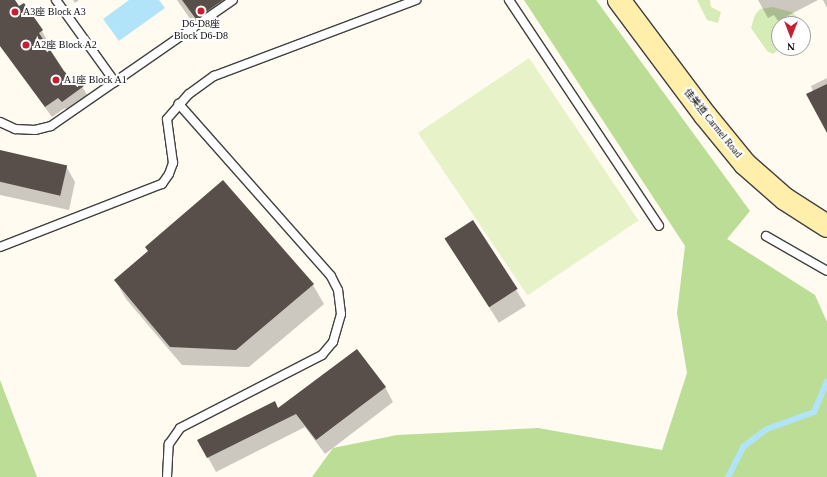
<!DOCTYPE html>
<meta charset="utf-8">
<style>
body{margin:0}
#map{position:relative;width:827px;height:477px;overflow:hidden;background:#fffbf0;font-family:"Times New Roman","Noto Sans TC",serif}
div>[style]{position:absolute}
[style*='--x']{left:calc(var(--x)*1px);top:calc(var(--y)*1px);width:calc(var(--w)*1px);rotate:calc(var(--a)*1deg)}
.green>*{inset:0;background:#d6ecb7}
.forest>*{inset:0;background:#bbdd95}
.pitch>*{inset:0;background:#e7f2c9;transform-origin:0 0}
.water>*{inset:0;background:#b2e4f9}
.shadow>*{inset:0;background:#0003;transform-origin:0 0}
.stream>*{height:6px;margin:-3px;padding:0 3px;transform-origin:3px;border-radius:3px;background:#b2e4f9}
.building>*{inset:0;background:#584e4a;transform-origin:0 0}
.roads{filter:drop-shadow(1px 0 #414141) drop-shadow(-1px 0 #414141) drop-shadow(0 1px #414141) drop-shadow(0 -1px #414141)}
.lane>*{height:8px;margin:-4px;padding:0 4px;transform-origin:4px;border-radius:4px;background:#fff}
.secondary>*{height:22px;margin:-11px;padding:0 11px;transform-origin:11px;border-radius:11px;background:#ffefab}
.dots>*{width:11px;height:11px;translate:-50% -50%;box-sizing:border-box;border:2px solid #fff;border-radius:50%}
span{translate:-50% -50%;white-space:nowrap;text-align:center;line-height:1.15;-webkit-text-stroke:4px #fff;paint-order:stroke}
.poi-label{font-size:10px;color:#0e0e0e}
.left{translate:0 -50%;text-align:left}
.street-label{font-size:10px;color:#0e0e0e}
.north{position:absolute;left:771px;top:16px;width:40px;height:40px;box-sizing:border-box;background:#fff;border:1px solid #9f9f9f;border-radius:50%;rotate:180deg;font-size:11px;font-weight:700;line-height:16px;text-align:center;color:#0e0e0e}
.north::after{content:'';display:block;margin:auto;width:14px;height:18px;background:#c61f33;clip-path:polygon(50% 0,100% 100%,50% 72%,0 100%)}
</style>
<div id="map">
<div class="green">
<div style="clip-path:polygon(697px 0,710px 0,711px 7px,721px 12px,718px 23px,707px 20px)"></div>
<div style="clip-path:polygon(772px 7px,792px 12px,804px 24px,807px 29px,807px 35px,803px 41px,803px 24px,779px 24px,779px 48px,781px 48px,773px 54px,767px 51px,751px 28px,755px 15px,760px 9px)"></div>
</div>
<div class="forest">
<div style="clip-path:polygon(524px 0,596px 0,750px 211px,727px 239px,815px 295px,827px 322px,827px 477px,312px 477px,333px 448px,397px 435px,538px 428px,662px 450px,687px 373px,677px 313px,685px 246px)"></div>
<div style="clip-path:polygon(0 380px,37px 477px,0 477px)"></div>
</div>
<div class="pitch">
<div style="left:529px;top:58px;width:196px;height:134px;rotate:56deg"></div>
</div>
<div class="water">
<div style="clip-path:polygon(129px 0,159px 0,165px 8px,119px 41px,103px 19px)"></div>
</div>
<div class="shadow">
<div style="clip-path:polygon(0 0,11px 0,19px 8px,23px 5px,42px 31px,48px 42px,45px 44px,63px 71px,70px 78px,75px 75px,89px 98px,69px 113px,65px 108px,52px 117px,0 46px)"></div>
<div style="clip-path:polygon(73px 0,79px 0,75px 3px)"></div>
<div style="clip-path:polygon(177px 0,231px 0,215px 11px,219px 18px,203px 29px,197px 20px,193px 23px)"></div>
<div style="clip-path:polygon(758px 0,818px 0,778px 21px,774px 15px,768px 18px)"></div>
<div style="clip-path:polygon(823px 0,827px 0,827px 8px)"></div>
<div style="clip-path:polygon(827px 78px,827px 130px,811px 86px)"></div>
<div style="clip-path:polygon(0 151px,66px 166px,75px 182px,69px 210px,0 195px)"></div>
<div style="left:473px;top:221px;width:100px;height:32px;rotate:58deg"></div>
<div style="clip-path:polygon(115px 280px,313px 285px,324px 304px,249px 367px,182px 365px,126px 299px)"></div>
<div style="clip-path:polygon(385px 387px,393px 402px,325px 454px,305px 427px,216px 472px,199px 441px,278px 410px)"></div>
</div>
<div class="stream">
<div style="--x:728;--y:477;--w:34;--a:-63"></div>
<div style="--x:743;--y:447;--w:30;--a:-37"></div>
<div style="--x:767;--y:429;--w:50;--a:-19.9"></div>
<div style="--x:814;--y:412;--w:33;--a:-67"></div>
</div>
<div class="building">
<div style="clip-path:polygon(0 0,15px 0,19px 6px,24px 3px,43px 30px,39px 33px,64px 71px,70px 77px,75px 74px,84px 86px,62px 102px,58px 98px,45px 107px,0 46px)"></div>
<div style="clip-path:polygon(182px 0,223px 0,196px 19px)"></div>
<div style="clip-path:polygon(827px 84px,827px 133px,806px 94px)"></div>
<div style="left:0;top:150px;width:69px;height:31px;rotate:13deg"></div>
<div style="clip-path:polygon(223px 180px,314px 284px,236px 350px,170px 347px,114px 280px,148px 251px,145px 247px)"></div>
<div style="left:473px;top:220px;width:82px;height:34px;rotate:57deg"></div>
<div style="clip-path:polygon(357px 349px,386px 387px,316px 440px,296px 414px,207px 458px,197px 440px,275px 401px,278px 408px)"></div>
</div>
<div class="roads">
<div class="lane">
<div style="--x:56;--y:0;--w:101;--a:54.3"></div>
<div style="--x:509;--y:0;--w:271;--a:56.4"></div>
<div style="--x:0;--y:122;--w:17;--a:25"></div>
<div style="--x:15;--y:129;--w:20;--a:3"></div>
<div style="--x:35;--y:130;--w:16;--a:-14"></div>
<div style="--x:51;--y:126;--w:221;--a:-34.7"></div>
<div style="--x:766;--y:236;--w:70;--a:29.8"></div>
<div style="--x:0;--y:247;--w:174;--a:-21.3"></div>
<div style="--x:162;--y:184;--w:12;--a:-55"></div>
<div style="--x:169;--y:174;--w:12;--a:-70"></div>
<div style="--x:173;--y:163;--w:44;--a:-97.8"></div>
<div style="--x:167;--y:119;--w:33;--a:-49"></div>
<div style="--x:189;--y:94;--w:31;--a:-36"></div>
<div style="--x:214;--y:76;--w:216;--a:-20.6"></div>
<div style="--x:167;--y:477;--w:33;--a:-87"></div>
<div style="--x:169;--y:444;--w:19;--a:-55"></div>
<div style="--x:180;--y:428;--w:160;--a:-27.2"></div>
<div style="--x:322;--y:355;--w:17;--a:-50"></div>
<div style="--x:333;--y:342;--w:29;--a:-74"></div>
<div style="--x:341;--y:314;--w:24;--a:-97"></div>
<div style="--x:338;--y:290;--w:16;--a:-117"></div>
<div style="--x:331;--y:276;--w:230;--a:-131.5"></div>
</div>
<div class="secondary">
<div style="--x:619;--y:0;--w:144;--a:53.2"></div>
<div style="--x:705;--y:115;--w:63;--a:50.8"></div>
<div style="--x:745;--y:164;--w:53;--a:41.2"></div>
<div style="--x:785;--y:199;--w:50;--a:32.7"></div>
</div>
</div>
<div class="dots">
<div style="left:201px;top:11px;background:#c61f33"></div>
<div style="left:15px;top:12px;background:#c61f33"></div>
<div style="left:26px;top:45px;background:#c61f33"></div>
<div style="left:56px;top:80px;background:#c61f33"></div>
</div>
<div class="poi-label">
<span class="left" style="left:23px;top:12px">A3座 Block A3</span>
<span style="left:201px;top:29px">D6-D8座<br>Block D6-D8</span>
<span class="left" style="left:34px;top:45px">A2座 Block A2</span>
<span class="left" style="left:64px;top:80px">A1座 Block A1</span>
</div>
<div class="street-label">
<span style="left:713px;top:123px;rotate:51deg">佳美道 Carmel Road</span>
</div>
<div class="north">N</div>
</div>
